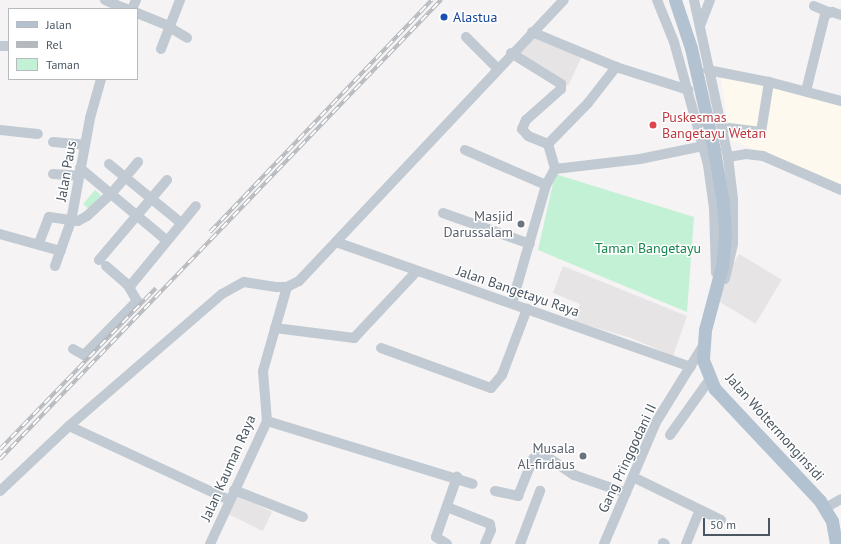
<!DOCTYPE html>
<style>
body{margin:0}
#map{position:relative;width:841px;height:544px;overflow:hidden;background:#f5f3f3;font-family:"PT Sans",sans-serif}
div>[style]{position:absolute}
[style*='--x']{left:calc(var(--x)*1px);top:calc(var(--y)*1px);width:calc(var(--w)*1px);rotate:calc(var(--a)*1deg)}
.commercial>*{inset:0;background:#fdf9ef}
.education>*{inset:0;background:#e6e4e5;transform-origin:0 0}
.green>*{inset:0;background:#c3f1d5}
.minor>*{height:10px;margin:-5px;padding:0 5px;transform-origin:5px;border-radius:5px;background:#c1cad2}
.major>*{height:13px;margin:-6.5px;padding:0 6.5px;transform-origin:6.5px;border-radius:6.5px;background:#b3c2d1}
.rail>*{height:4px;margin-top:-2px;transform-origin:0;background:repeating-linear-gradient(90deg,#fff 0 8px,#b5b8bd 0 16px);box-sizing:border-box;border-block:1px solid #b5b8bd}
.dots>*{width:11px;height:11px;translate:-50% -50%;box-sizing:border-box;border:2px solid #fff;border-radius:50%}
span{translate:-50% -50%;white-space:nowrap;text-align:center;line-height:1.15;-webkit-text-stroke:3px #fff;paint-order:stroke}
.transit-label{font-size:14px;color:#164399}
.left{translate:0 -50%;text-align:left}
.health-label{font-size:14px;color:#be3a42}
.street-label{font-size:14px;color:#4a5661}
.worship-label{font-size:14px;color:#5b616d}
.right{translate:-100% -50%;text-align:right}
.park-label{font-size:14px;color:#17864f}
.legend{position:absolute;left:8px;top:8px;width:130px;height:72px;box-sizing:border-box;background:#fff;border:1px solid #b7bbc0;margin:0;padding:5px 7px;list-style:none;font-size:12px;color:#4a5661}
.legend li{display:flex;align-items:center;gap:8px;height:20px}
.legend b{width:20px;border:1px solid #b7bbc0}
.scale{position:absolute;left:703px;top:518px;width:67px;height:18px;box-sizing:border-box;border:2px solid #4a5661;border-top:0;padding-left:5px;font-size:12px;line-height:14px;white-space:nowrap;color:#4a5661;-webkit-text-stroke:3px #fff;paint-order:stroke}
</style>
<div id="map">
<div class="commercial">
<div style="clip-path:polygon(720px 73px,841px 102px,841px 185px,731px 140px)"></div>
</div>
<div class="education">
<div style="clip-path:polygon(536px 35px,582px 56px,568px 86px,517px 53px)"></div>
<div style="left:739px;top:254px;width:50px;height:51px;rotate:31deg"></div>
<div style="clip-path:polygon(563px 266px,687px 316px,673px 356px,631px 338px,573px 321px,580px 304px,553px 293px)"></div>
<div style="left:237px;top:495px;width:39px;height:21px;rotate:26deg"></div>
</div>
<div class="green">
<div style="clip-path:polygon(555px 174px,694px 217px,687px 312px,538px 250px)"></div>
<div style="clip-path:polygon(95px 190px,101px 195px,90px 210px,83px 204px)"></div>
</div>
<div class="minor">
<div style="--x:105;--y:0;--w:12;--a:24"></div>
<div style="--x:116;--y:5;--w:4;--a:90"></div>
<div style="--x:657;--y:0;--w:45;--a:68"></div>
<div style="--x:674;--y:42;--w:128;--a:74.5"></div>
<div style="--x:708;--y:165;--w:43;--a:82.1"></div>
<div style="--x:714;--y:208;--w:65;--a:88.2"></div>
<div style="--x:694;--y:0;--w:161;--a:77.8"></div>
<div style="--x:728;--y:157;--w:42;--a:83.2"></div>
<div style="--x:733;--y:199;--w:45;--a:90"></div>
<div style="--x:733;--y:244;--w:36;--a:103"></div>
<div style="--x:116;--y:5;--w:12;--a:20"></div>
<div style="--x:814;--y:6;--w:15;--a:23"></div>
<div style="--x:132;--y:9;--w:10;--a:-66"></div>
<div style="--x:137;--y:13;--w:35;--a:22"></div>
<div style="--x:700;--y:26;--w:28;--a:-69"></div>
<div style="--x:169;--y:27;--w:21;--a:31"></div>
<div style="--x:532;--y:32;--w:91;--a:22.6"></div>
<div style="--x:466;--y:37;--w:44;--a:45"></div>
<div style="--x:0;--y:46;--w:9;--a:0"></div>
<div style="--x:161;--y:49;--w:53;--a:-68.8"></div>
<div style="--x:511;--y:53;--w:59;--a:31.8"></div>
<div style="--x:561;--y:84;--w:5;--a:90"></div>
<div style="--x:561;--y:89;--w:47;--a:138.5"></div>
<div style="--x:526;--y:120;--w:10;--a:114"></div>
<div style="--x:522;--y:129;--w:9;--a:49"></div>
<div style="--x:528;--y:136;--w:22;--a:22"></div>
<div style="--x:548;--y:144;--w:26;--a:74"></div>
<div style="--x:708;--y:70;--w:62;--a:11.1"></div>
<div style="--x:769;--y:82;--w:74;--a:14.8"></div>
<div style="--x:806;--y:91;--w:78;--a:-76"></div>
<div style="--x:825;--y:15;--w:8;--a:-23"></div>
<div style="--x:832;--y:12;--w:9;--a:18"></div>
<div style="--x:729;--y:128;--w:32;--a:7"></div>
<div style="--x:761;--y:132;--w:51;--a:-80.9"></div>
<div style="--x:0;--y:130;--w:38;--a:6"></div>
<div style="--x:53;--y:142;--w:32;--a:5"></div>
<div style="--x:548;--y:144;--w:57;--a:-45.7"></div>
<div style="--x:588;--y:103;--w:46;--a:-52.1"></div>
<div style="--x:616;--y:67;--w:76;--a:17.7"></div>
<div style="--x:465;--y:150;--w:88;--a:23.4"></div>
<div style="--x:728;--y:157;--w:18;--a:-9"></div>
<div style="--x:746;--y:154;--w:17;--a:7"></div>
<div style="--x:763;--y:156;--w:85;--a:23.6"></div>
<div style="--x:109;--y:164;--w:93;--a:39.3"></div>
<div style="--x:80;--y:168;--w:112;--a:39.9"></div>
<div style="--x:53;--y:174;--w:26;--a:4"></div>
<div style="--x:443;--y:213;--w:92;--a:19.6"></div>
<div style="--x:0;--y:234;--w:63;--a:15.6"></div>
<div style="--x:336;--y:242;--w:376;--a:19.4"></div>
<div style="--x:39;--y:243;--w:28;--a:-69"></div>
<div style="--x:49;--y:217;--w:29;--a:8"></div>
<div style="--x:78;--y:221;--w:10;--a:-29"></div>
<div style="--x:87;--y:216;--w:33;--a:-43"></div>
<div style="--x:111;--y:194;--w:42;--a:-49.8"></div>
<div style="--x:99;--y:260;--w:105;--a:-49.6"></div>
<div style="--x:55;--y:266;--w:48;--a:-70.4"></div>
<div style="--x:71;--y:221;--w:105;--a:-79.5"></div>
<div style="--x:90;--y:118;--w:41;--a:-74.2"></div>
<div style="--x:106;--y:266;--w:28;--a:41"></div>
<div style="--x:127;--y:284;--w:4;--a:14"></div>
<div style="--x:131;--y:285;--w:102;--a:-50.6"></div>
<div style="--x:512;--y:303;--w:123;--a:-73.9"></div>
<div style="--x:546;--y:185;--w:18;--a:-61"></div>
<div style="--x:555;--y:169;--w:86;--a:-6.7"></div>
<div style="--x:640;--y:159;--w:64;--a:-11.7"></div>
<div style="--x:275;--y:328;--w:80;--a:7.2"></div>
<div style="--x:354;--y:338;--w:92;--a:-46.8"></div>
<div style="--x:381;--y:348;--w:117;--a:20"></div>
<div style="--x:491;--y:388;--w:17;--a:-50"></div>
<div style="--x:502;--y:375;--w:71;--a:-69.3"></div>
<div style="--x:73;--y:349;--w:13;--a:29"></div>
<div style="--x:84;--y:355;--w:76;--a:-45.5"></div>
<div style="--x:137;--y:301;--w:20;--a:-120"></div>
<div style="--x:267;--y:421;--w:215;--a:17"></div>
<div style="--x:69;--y:426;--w:176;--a:24.8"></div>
<div style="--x:670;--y:435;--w:69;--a:-54.5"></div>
<div style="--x:633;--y:477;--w:98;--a:26"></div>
<div style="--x:234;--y:490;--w:74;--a:21.4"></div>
<div style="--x:0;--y:491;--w:95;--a:-43.3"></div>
<div style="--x:69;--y:426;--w:202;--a:-40.8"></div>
<div style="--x:222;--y:294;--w:25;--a:-29"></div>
<div style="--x:244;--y:282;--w:33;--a:9"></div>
<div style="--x:277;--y:287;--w:10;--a:0"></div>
<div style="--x:287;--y:287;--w:13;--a:-27"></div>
<div style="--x:299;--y:281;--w:386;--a:-46.7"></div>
<div style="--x:495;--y:491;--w:24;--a:12"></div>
<div style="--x:518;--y:496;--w:40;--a:-68"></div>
<div style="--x:533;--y:459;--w:10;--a:-45"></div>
<div style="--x:540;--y:452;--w:41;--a:34.1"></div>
<div style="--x:574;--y:475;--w:55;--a:19.1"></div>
<div style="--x:447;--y:507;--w:46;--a:21.6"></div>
<div style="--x:490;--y:524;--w:6;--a:81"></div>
<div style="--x:491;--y:530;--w:15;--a:113"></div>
<div style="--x:825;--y:508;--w:18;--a:-29"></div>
<div style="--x:663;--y:543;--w:2;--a:27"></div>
<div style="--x:210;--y:544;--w:136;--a:-65.1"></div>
<div style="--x:267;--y:421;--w:50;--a:-94.6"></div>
<div style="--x:263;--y:371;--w:87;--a:-74.1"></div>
<div style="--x:447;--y:544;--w:13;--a:-148"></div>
<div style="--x:436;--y:537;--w:64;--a:-70.7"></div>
<div style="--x:520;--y:544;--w:57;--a:-69.3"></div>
<div style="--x:604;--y:544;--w:133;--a:-66.9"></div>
<div style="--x:656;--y:422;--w:89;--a:-58.3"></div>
<div style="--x:686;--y:544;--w:37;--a:-68"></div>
</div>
<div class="major">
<div style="--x:675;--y:0;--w:51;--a:71.6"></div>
<div style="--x:691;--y:48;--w:105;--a:77.3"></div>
<div style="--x:714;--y:150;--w:54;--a:80.4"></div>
<div style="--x:723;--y:203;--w:31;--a:86"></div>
<div style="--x:725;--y:234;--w:32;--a:95"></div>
<div style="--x:722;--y:266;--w:66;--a:104.9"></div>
<div style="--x:705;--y:330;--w:30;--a:94"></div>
<div style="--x:703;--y:360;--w:31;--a:68"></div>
<div style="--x:715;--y:389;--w:154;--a:46.8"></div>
<div style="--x:820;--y:501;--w:23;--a:59"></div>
<div style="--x:832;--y:521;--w:23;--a:80"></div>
</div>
<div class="rail">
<div style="--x:210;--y:232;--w:321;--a:-46.3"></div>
<div style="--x:0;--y:449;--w:224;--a:-45.9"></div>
<div style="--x:0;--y:459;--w:637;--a:-46.15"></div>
</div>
<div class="dots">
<div style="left:444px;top:17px;background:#1a4fb4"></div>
<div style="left:653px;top:125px;background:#e0444e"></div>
<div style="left:521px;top:224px;background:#6b7280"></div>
<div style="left:583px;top:456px;background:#6b7280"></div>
</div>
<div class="transit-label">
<span class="left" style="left:453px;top:17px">Alastua</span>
</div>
<div class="health-label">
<span class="left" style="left:662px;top:125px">Puskesmas<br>Bangetayu Wetan</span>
</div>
<div class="street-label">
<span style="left:66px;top:171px;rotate:-80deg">Jalan Paus</span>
<span style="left:518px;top:291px;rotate:19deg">Jalan Bangetayu Raya</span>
<span style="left:775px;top:427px;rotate:48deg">Jalan Woltermonginsidi</span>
<span style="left:627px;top:458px;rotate:-65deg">Gang Pringgodani II</span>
<span style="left:228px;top:468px;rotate:-66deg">Jalan Kauman Raya</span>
</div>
<div class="worship-label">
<span class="right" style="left:513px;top:224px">Masjid<br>Darussalam</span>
<span class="right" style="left:575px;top:456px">Musala<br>Al-firdaus</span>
</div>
<div class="park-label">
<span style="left:648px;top:248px">Taman Bangetayu</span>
</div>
<ul class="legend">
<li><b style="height:5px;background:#b3c2d1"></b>Jalan</li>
<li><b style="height:5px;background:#b5b8bd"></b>Rel</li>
<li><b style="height:11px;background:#c3f1d5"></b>Taman</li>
</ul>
<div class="scale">50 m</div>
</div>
